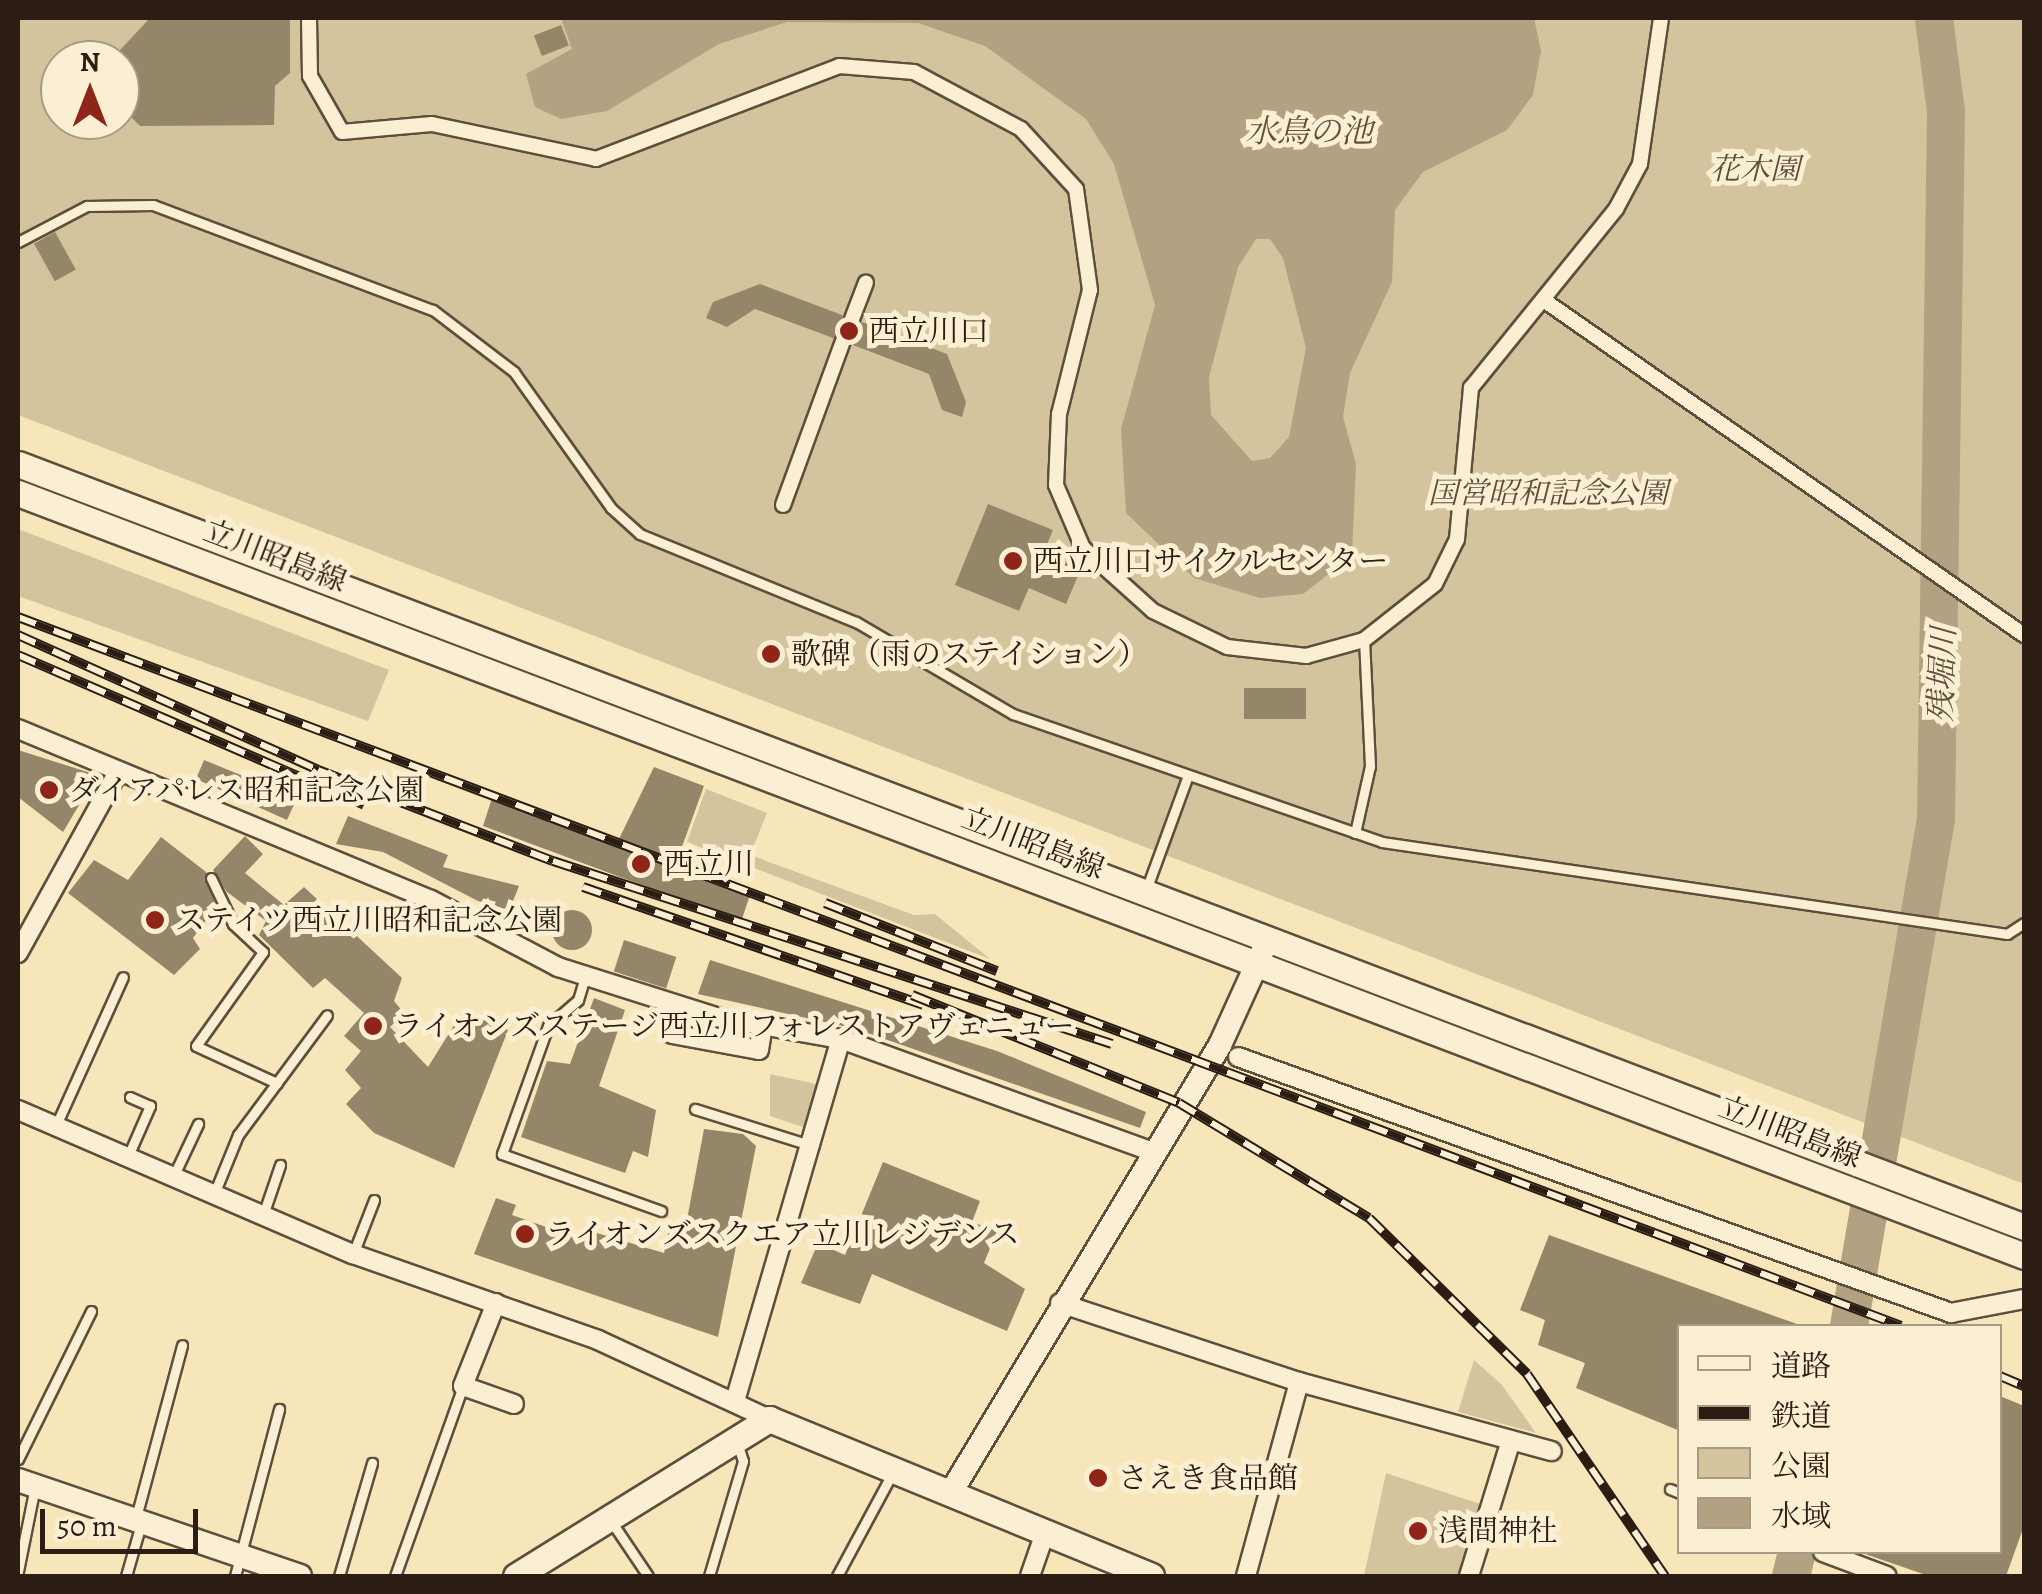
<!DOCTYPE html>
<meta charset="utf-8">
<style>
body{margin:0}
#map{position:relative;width:2042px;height:1594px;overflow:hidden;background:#f7e6ba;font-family:Alegreya,"Noto Serif JP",serif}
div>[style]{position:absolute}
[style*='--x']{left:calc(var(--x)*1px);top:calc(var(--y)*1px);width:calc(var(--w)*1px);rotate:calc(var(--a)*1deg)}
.green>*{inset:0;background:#d4c49e}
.water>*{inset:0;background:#b2a281}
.river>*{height:38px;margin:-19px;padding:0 19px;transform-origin:19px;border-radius:19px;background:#b2a281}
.building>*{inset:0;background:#95866a;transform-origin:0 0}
.round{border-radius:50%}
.roads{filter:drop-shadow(2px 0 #5e4f3d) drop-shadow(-2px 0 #5e4f3d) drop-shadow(0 2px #5e4f3d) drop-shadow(0 -2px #5e4f3d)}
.service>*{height:9px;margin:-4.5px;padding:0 4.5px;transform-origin:4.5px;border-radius:4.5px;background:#faefd2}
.pedestrian>*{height:14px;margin:-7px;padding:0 7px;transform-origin:7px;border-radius:7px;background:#faefd2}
.minor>*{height:18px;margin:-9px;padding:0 9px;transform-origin:9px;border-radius:9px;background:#faefd2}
.tertiary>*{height:22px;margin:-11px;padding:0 11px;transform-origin:11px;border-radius:11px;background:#faefd2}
.secondary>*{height:25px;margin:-12.5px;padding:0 12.5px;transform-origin:12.5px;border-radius:12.5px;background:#faefd2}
.rail>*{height:10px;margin-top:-5px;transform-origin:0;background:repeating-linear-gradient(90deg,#faefd2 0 19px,#2b1d13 0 38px);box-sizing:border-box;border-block:2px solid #2b1d13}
.dots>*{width:28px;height:28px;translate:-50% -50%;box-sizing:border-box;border:5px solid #faefd2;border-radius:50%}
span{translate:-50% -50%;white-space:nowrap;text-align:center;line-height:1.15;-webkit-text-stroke:10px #faefd2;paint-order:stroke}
.park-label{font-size:30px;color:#5e4f3d;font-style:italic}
.poi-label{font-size:30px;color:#2b1d13}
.left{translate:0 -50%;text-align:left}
.street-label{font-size:30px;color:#2b1d13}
.water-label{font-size:32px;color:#61523f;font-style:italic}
.frame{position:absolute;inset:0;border:20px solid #2b1d13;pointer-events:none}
.legend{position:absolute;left:1677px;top:1324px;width:325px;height:230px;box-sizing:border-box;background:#faefd2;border:2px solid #a79b86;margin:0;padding:12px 18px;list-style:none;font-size:30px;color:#2b1d13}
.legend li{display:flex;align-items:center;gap:20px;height:50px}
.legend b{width:50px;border:2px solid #a79b86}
.north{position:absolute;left:40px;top:40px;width:100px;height:100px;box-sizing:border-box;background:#faefd2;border:2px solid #a79b86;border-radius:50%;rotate:0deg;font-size:28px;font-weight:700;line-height:40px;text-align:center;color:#2b1d13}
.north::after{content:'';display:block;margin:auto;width:35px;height:45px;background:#8f2418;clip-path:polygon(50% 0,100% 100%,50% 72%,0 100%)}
.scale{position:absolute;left:40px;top:1509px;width:158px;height:45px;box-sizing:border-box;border:5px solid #2b1d13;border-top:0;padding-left:12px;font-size:30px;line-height:35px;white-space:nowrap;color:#2b1d13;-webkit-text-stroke:8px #faefd2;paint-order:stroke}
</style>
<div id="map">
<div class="green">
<div style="clip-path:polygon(evenodd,18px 18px,2024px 18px,2024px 1184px,18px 415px,18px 18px,60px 60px,120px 60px,120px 120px,60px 120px,60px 60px)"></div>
<div style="clip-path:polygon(18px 529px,389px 670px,368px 721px,18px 596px)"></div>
<div style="clip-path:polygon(706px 789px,767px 813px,750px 855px,914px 915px,935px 914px,990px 959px,687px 842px)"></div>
<div style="clip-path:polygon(770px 1074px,821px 1085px,809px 1129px,770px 1116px)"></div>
<div style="clip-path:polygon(1474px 1360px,1502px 1385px,1536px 1433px,1458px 1412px)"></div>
<div style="clip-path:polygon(1386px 1473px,1486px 1506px,1461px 1576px,1364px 1576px)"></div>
</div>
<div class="water">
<div style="clip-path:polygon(evenodd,561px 18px,1534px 18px,1541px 51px,1533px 95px,1507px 130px,1423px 172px,1395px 210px,1392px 282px,1350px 373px,1343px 417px,1356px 464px,1352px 556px,1303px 594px,1260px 598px,1194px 578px,1126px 513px,1121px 429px,1155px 305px,1114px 164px,1086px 119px,985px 46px,918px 23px,787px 22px,719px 44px,607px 111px,561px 119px,535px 107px,526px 74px,572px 49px,561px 18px,1256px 239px,1270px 239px,1283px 258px,1306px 348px,1289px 437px,1270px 458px,1252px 461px,1211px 415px,1209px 377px,1238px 267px,1256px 239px)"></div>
</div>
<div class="river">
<div style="--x:1849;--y:1326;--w:514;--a:-80.26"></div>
<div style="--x:1936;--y:819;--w:707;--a:-89.19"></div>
<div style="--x:1946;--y:112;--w:95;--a:-97.3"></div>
<div style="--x:1791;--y:1576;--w:25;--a:-76"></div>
</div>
<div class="building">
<div style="clip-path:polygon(150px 18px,290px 18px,290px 73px,275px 86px,274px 125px,140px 126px,120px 106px,120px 50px)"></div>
<div style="left:561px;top:25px;width:22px;height:29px;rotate:69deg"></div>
<div style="left:55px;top:232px;width:43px;height:24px;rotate:61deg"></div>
<div style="clip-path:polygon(760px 284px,842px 315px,849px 329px,862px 322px,947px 354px,966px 402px,962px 417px,942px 410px,929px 374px,853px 345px,848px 331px,833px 338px,755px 309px,727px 327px,706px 318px,713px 302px)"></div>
<div style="clip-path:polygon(988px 504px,1053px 530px,1043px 554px,1081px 569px,1066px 604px,1029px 588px,1019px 611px,955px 585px)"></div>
<div style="left:1244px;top:688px;width:62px;height:31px"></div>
<div style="clip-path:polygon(18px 750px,97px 775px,63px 832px,18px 797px)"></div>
<div style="clip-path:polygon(204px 760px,297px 798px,287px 820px,196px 779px)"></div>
<div style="clip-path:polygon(654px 767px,704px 786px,675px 866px,750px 895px,741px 922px,483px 826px,492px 798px,617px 843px)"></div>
<div style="clip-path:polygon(348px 816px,448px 855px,443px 867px,519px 886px,507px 916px,383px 852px,336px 844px)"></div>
<div style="clip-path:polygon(245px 836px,263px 854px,245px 873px,284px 905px,304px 887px,402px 978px,394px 1001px,404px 1013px,390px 1027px,428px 1067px,463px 1011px,508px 1030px,454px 1168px,374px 1133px,346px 1104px,361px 1088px,345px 1070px,361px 1051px,344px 1036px,364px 1013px,325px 978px,313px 988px,259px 935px,266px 921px,227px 892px,213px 870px)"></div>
<div style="clip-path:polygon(161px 837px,206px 872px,216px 907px,193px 938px,200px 949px,174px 975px,68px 893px,94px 860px,128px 880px)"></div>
<div class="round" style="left:552px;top:910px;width:40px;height:40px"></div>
<div style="left:624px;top:940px;width:55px;height:33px;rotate:18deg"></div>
<div style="clip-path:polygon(710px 960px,997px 1051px,1146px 1112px,1140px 1128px,856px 1029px,698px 994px)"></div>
<div style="clip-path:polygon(594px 998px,625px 1010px,599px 1086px,656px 1110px,648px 1157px,633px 1151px,625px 1173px,521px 1137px,547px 1061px,570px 1064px)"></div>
<div style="clip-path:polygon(704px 1129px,743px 1134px,756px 1146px,718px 1337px,474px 1254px,496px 1198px,516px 1205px,512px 1215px,586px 1241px,590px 1231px,664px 1253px,669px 1228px,685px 1230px)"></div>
<div style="clip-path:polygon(883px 1162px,980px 1201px,972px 1222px,997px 1231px,984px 1263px,1025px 1289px,1007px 1331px,872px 1274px,860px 1304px,801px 1283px,818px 1243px,845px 1255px)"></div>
<div style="clip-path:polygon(1549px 1235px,1797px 1324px,1797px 1326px,1680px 1326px,1680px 1431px,1576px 1388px,1585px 1363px,1538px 1345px,1545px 1320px,1520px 1310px)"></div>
<div style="clip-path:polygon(2000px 1396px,2024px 1406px,2024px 1526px,2006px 1576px,1929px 1576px,1865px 1554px,2000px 1552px)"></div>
</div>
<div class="roads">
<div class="service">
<div style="--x:18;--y:242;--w:78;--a:-27.6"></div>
<div style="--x:87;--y:206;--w:66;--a:-0.9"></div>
<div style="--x:153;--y:205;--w:299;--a:20.6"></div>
<div style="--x:433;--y:310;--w:102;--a:37.4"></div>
<div style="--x:514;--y:372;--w:167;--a:54.5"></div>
<div style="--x:611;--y:508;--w:39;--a:42"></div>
<div style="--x:640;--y:534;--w:233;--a:22.2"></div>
<div style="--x:856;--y:622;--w:182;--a:30.4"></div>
<div style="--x:1013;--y:714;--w:391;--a:19.1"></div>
<div style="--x:1382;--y:842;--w:632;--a:8.37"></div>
<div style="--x:2007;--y:934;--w:20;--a:-33"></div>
<div style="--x:1355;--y:833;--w:69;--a:-77.4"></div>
<div style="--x:1370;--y:766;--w:126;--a:-92.7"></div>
<div style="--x:211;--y:878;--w:51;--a:64.4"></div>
<div style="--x:233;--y:924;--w:41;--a:43"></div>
<div style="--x:263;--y:952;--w:115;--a:125.5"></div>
<div style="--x:196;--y:1046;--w:89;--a:24.6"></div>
<div style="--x:1146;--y:890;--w:122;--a:-69.9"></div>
<div style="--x:585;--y:977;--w:24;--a:107"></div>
<div style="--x:578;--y:1000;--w:40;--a:139"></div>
<div style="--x:548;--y:1026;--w:136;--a:109.8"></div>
<div style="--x:502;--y:1154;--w:169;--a:19.7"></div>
<div style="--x:695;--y:1109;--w:124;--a:17.4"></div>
<div style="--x:57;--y:1123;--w:160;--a:-65.7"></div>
<div style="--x:128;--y:1156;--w:55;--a:-66.3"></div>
<div style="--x:150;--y:1106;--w:22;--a:-156"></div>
<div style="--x:173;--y:1177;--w:59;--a:-64.7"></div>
<div style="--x:214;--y:1194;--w:64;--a:-67.9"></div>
<div style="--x:238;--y:1135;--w:149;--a:-53.4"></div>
<div style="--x:263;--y:1215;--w:53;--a:-71.2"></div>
<div style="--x:353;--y:1254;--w:58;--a:-68.7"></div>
<div style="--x:18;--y:1459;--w:165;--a:-63.7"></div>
<div style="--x:1670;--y:1489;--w:11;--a:22"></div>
<div style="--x:135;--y:1521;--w:182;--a:-75"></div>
<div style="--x:611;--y:1521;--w:66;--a:56.1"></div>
<div style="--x:18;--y:1571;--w:86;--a:-78.6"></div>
<div style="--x:126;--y:1576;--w:54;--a:-73.9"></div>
<div style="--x:235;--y:1576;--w:173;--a:-75.2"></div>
<div style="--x:339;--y:1576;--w:118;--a:-73.7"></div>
<div style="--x:395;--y:1576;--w:202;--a:-70.3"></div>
<div style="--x:709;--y:1576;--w:120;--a:-73.5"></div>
<div style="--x:743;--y:1461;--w:22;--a:-108"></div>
<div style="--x:837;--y:1576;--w:116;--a:-61.7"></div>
</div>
<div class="pedestrian">
<div style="--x:309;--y:18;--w:58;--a:89"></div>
<div style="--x:310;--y:76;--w:64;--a:60.3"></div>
<div style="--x:342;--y:132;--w:90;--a:-5.1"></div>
<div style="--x:432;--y:124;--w:168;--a:12"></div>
<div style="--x:596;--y:159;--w:260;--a:-20.9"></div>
<div style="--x:839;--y:66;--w:75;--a:4.6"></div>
<div style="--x:914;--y:72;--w:121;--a:28"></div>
<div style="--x:1021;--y:129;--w:81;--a:47.5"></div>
<div style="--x:1076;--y:189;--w:102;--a:82.1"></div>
<div style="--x:1090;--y:290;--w:128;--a:104"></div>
<div style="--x:1059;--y:414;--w:71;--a:92.4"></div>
<div style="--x:1056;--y:485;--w:69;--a:66.8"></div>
<div style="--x:1083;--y:548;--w:94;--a:42"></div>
<div style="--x:1153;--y:611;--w:82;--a:25.9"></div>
<div style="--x:1227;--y:647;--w:80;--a:6.5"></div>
<div style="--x:1306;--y:656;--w:60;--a:-15.4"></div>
<div style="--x:1364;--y:640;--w:90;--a:-38.3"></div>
<div style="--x:1435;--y:584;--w:50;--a:-63.9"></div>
<div style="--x:1457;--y:539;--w:152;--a:-84.7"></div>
<div style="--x:1471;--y:388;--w:230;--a:-51"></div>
<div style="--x:1616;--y:209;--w:51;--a:-61.9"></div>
<div style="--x:1640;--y:164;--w:148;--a:-81.8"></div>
<div style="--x:1545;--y:301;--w:584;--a:34.89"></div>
<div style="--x:852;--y:319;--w:39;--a:-69"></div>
<div style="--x:783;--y:505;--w:175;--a:-69.9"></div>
</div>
<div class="minor">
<div style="--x:18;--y:729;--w:447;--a:22.5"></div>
<div style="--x:431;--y:900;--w:144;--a:27.8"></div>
<div style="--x:558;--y:967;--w:166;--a:17.6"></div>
<div style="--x:716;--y:1017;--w:127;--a:10"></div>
<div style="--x:841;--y:1039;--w:330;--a:19.9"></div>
<div style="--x:18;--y:953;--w:207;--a:-61.1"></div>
<div style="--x:668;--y:1005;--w:29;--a:82"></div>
<div style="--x:672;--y:1034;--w:88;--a:10.4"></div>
<div style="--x:759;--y:1050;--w:24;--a:-81"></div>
<div style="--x:1238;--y:1057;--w:758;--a:19.75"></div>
<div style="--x:1951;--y:1313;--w:74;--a:-10.9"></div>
<div style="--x:18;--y:1110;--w:365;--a:23.3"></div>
<div style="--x:353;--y:1254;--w:260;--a:19.3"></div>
<div style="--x:598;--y:1340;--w:188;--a:24.8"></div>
<div style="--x:496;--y:1303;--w:89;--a:111.7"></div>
<div style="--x:463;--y:1386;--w:54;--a:19.4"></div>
<div style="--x:1060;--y:1303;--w:252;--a:18.3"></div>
<div style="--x:1299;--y:1382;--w:262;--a:15.3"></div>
<div style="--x:735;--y:1401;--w:377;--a:-73.7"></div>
<div style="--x:1823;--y:1552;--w:68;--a:20.6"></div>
<div style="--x:1030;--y:1576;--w:46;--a:-70.8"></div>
<div style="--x:1246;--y:1576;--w:201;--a:-74.7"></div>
<div style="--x:1469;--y:1576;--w:142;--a:-72.8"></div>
</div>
<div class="tertiary">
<div style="--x:18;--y:1480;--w:298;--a:18.8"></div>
<div style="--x:950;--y:1494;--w:524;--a:-58.98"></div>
<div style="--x:1220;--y:1045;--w:116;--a:-65.6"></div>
</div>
<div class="secondary">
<div style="--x:18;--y:464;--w:2146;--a:20.82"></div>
<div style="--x:18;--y:493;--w:2146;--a:20.82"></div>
<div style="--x:516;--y:1576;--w:298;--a:-31.8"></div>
<div style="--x:769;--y:1419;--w:413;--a:22.3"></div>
</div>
</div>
<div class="rail">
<div style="--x:18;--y:617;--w:2012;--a:20.63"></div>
<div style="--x:18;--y:635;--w:329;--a:24.2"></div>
<div style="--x:318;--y:770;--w:252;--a:21.2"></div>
<div style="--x:553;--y:861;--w:588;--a:18.13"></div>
<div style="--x:18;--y:655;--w:377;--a:23.4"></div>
<div style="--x:583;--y:887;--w:360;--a:19.1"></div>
<div style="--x:825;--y:903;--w:185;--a:21.6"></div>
<div style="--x:912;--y:995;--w:288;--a:22"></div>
<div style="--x:1179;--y:1103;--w:222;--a:31.2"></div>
<div style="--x:1369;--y:1218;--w:222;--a:44.6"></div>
<div style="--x:1527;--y:1374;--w:245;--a:55.7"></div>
<div style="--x:2000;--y:1376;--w:26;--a:23"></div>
</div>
<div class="dots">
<div style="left:849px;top:331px;background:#8f2418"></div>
<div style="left:1013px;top:561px;background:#8f2418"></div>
<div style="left:771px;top:654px;background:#8f2418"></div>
<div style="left:49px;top:790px;background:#8f2418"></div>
<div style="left:641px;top:864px;background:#8f2418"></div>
<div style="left:155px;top:920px;background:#8f2418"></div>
<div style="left:373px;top:1026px;background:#8f2418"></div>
<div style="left:525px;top:1234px;background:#8f2418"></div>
<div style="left:1098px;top:1478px;background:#8f2418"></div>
<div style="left:1418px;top:1531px;background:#8f2418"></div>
</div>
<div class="park-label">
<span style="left:1755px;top:169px">花木園</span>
<span style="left:1548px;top:493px">国営昭和記念公園</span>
</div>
<div class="poi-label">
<span class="left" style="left:869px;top:331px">西立川口</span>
<span class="left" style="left:1033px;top:561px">西立川口サイクルセンター</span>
<span class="left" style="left:791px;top:654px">歌碑（雨のステイション）</span>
<span class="left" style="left:69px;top:790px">ダイアパレス昭和記念公園</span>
<span class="left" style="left:664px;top:864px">西立川</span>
<span class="left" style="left:175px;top:920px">ステイツ西立川昭和記念公園</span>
<span class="left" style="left:393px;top:1026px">ライオンズステージ西立川フォレストアヴェニュー</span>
<span class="left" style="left:545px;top:1234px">ライオンズスクエア立川レジデンス</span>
<span class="left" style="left:1118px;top:1478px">さえき食品館</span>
<span class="left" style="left:1438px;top:1531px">浅間神社</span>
</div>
<div class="street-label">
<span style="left:275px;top:556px;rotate:21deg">立川昭島線</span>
<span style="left:1033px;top:843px;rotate:21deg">立川昭島線</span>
<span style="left:1790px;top:1132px;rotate:21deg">立川昭島線</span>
</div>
<div class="water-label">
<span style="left:1309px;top:131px">水鳥の池</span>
<span style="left:1942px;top:675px;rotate:-88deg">残堀川</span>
</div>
<div class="frame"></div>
<ul class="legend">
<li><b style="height:12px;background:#faefd2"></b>道路</li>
<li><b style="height:12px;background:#2b1d13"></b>鉄道</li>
<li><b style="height:28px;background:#d4c49e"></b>公園</li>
<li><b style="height:28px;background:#b2a281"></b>水域</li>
</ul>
<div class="north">N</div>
<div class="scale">50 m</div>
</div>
